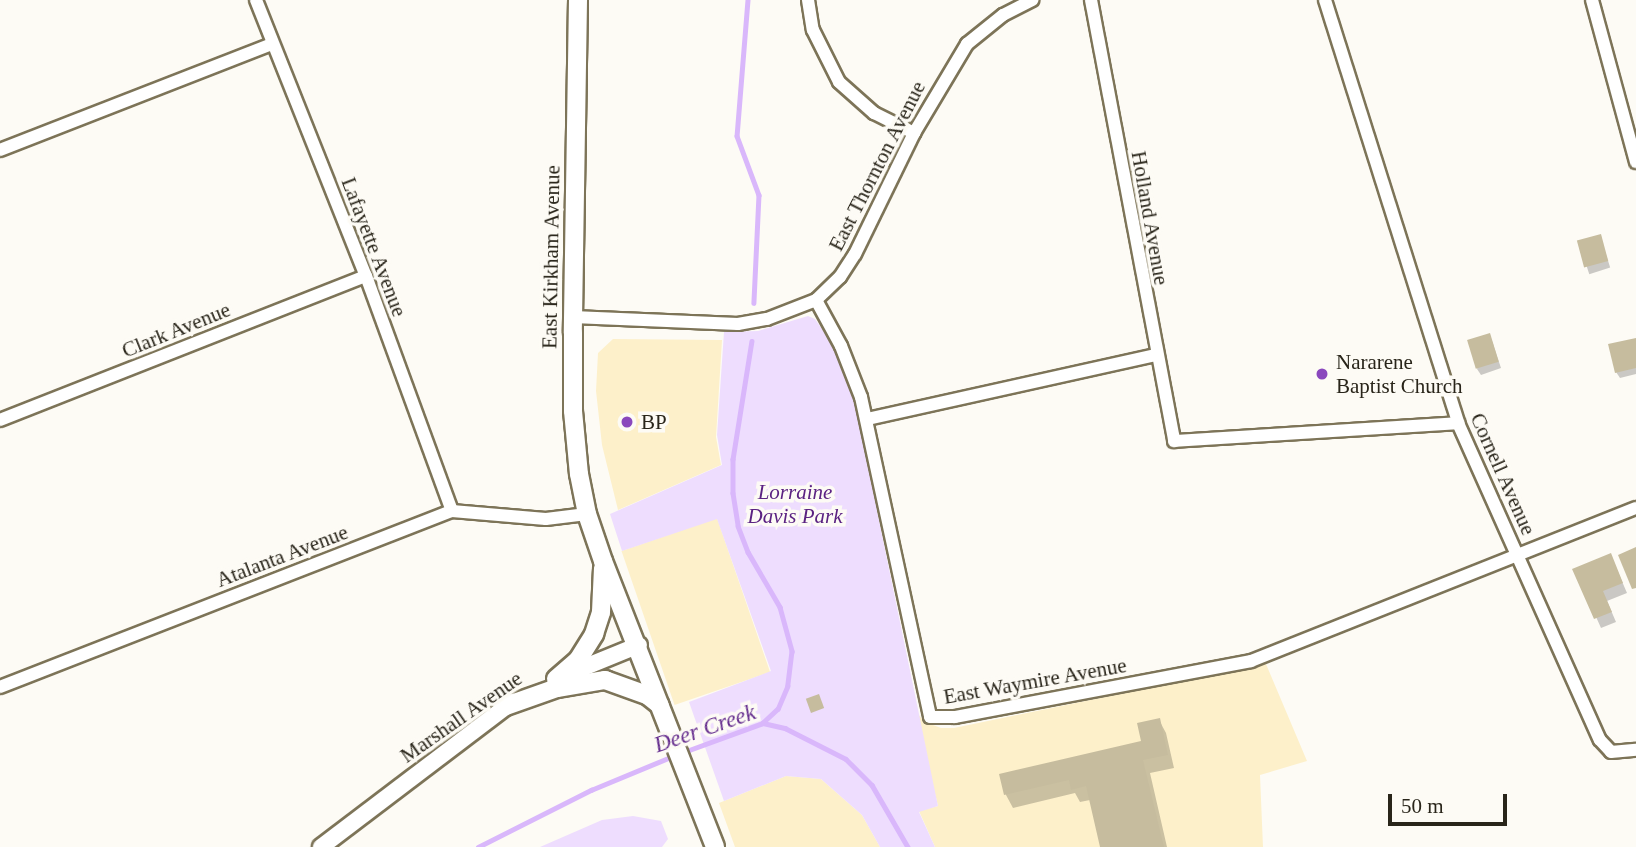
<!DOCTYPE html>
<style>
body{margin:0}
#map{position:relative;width:1636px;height:847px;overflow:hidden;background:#fdfbf5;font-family:Georgia,serif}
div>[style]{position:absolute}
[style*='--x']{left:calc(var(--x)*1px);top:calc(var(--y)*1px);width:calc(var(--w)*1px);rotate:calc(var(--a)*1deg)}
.built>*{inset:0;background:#fdf0ca;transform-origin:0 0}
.green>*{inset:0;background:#eeddfe}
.shadow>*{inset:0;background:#0003;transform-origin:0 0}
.stream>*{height:4.5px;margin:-2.25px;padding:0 2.25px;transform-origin:2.25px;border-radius:2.25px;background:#d9b7fb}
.building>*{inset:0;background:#c6bc9e;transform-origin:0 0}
.roads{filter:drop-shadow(2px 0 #7d7458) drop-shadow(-2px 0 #7d7458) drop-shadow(0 2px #7d7458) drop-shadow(0 -2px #7d7458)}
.minor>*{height:12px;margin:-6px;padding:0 6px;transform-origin:6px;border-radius:6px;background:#fff}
.tertiary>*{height:16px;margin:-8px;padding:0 8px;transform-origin:8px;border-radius:8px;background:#fff}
.secondary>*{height:18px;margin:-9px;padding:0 9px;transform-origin:9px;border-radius:9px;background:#fff}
.dots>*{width:19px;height:19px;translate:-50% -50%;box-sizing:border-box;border:4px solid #fdfbf5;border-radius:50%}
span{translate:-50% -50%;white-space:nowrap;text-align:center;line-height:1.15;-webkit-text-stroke:7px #fdfbf5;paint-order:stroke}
.street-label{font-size:21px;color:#29251a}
.poi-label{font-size:21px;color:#29251a}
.left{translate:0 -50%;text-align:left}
.park-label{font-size:21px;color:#5b2282;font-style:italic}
.water-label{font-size:23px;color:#652d8e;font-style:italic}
.scale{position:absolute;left:1388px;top:794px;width:119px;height:32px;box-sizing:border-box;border:4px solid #29251a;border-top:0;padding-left:9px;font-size:21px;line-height:24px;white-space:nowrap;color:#29251a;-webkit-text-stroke:5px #fdfbf5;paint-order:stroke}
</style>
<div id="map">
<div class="built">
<div style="clip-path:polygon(613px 339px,722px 340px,716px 437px,721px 465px,618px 510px,602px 445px,596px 391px,598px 353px)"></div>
<div style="left:717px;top:518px;width:163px;height:101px;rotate:71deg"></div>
<div style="clip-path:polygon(1266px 664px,1307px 761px,1260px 775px,1263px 847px,935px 847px,919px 811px,938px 806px,915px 711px,925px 722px,941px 728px,954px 728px)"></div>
<div style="clip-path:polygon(786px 776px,821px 779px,862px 815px,880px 847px,735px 847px,719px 803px)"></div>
</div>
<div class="green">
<div style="clip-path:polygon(808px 316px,815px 319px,830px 341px,844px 370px,856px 409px,938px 806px,919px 812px,935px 847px,880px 847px,862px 815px,821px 779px,786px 776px,724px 801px,689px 702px,771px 671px,717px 519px,622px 551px,610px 514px,722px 465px,717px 435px,724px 332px,758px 331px)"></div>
<div style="clip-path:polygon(633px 816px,661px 821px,668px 839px,662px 847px,540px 847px,602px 820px)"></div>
</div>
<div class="shadow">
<div style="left:1600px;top:236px;width:33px;height:22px;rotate:72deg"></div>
<div style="clip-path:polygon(1490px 335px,1501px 368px,1481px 375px,1477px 369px)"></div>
<div style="clip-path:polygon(1636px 339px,1636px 374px,1620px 378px,1616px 372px)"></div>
<div style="clip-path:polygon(1615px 565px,1627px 593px,1607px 601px,1616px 622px,1601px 628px,1575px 570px)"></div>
<div style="clip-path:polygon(1159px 720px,1166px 733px,1174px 768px,1150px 773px,1167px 847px,1101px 847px,1090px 800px,1080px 802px,1075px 793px,1013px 808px,1006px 795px,1001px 776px,1143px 742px)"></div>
</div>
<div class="stream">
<div style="--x:748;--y:0;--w:136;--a:94.6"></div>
<div style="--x:737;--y:136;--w:63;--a:69.6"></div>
<div style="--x:759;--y:195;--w:108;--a:92.7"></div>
<div style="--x:752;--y:341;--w:120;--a:99.1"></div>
<div style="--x:733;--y:459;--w:34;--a:90"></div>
<div style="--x:733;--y:493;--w:33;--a:81"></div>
<div style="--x:738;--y:526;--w:28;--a:69"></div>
<div style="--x:748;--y:552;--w:64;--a:59.8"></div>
<div style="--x:780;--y:607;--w:46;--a:74.7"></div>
<div style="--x:792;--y:651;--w:35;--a:97"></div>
<div style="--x:788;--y:686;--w:25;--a:113"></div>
<div style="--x:778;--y:709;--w:21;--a:137"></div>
<div style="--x:681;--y:753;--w:87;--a:-20.1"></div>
<div style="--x:763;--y:723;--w:23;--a:13"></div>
<div style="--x:785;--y:728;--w:68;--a:26.9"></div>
<div style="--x:846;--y:759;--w:37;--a:45"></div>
<div style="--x:872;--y:785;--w:72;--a:59.9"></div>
<div style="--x:478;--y:847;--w:127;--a:-26.8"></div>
<div style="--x:591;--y:790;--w:89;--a:-22.5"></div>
</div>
<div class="building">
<div style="left:1601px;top:234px;width:28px;height:25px;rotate:75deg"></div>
<div style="left:1490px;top:333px;width:30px;height:24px;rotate:73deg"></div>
<div style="clip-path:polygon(1636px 338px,1636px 368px,1615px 373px,1608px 344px)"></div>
<div style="clip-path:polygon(1636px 547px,1636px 588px,1632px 589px,1618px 555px)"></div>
<div style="clip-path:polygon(1611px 553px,1623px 583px,1603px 591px,1612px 612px,1594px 619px,1572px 569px)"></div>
<div style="left:819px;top:694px;width:15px;height:14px;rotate:70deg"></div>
<div style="clip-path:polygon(1160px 718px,1168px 755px,1143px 760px,1164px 847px,1100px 847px,1086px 786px,1071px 790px,1069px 780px,1004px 795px,999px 774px,1141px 741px,1137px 723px)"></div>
</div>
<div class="roads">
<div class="minor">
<div style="--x:256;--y:0;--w:297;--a:68.3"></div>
<div style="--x:366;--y:276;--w:250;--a:69.9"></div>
<div style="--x:808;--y:0;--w:30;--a:81"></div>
<div style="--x:813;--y:30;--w:58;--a:63.4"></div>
<div style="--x:839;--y:82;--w:47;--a:41.5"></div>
<div style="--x:874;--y:113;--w:45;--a:26.6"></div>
<div style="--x:1091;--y:0;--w:449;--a:79.3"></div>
<div style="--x:1174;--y:441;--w:285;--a:-3.6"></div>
<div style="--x:1325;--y:0;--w:443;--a:72.5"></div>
<div style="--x:1458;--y:423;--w:347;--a:65.9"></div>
<div style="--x:1600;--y:740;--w:16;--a:47"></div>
<div style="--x:1611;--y:752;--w:25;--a:-5"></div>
<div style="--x:1592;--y:0;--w:168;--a:74.8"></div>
<div style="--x:0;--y:150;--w:292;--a:-21.3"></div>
<div style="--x:816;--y:300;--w:52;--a:61.5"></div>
<div style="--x:841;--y:346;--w:55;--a:68.6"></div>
<div style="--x:861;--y:397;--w:327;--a:77.8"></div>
<div style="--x:930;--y:717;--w:25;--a:0"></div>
<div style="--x:955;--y:717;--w:301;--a:-10.7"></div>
<div style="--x:1251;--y:661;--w:414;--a:-21.7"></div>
<div style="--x:573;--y:317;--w:165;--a:2.4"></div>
<div style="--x:738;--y:324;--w:29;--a:-10"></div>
<div style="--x:767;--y:319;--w:53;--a:-21.2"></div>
<div style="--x:816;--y:300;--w:33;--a:-44"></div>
<div style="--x:840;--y:277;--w:27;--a:-57"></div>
<div style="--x:855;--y:254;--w:135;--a:-64"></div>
<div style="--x:914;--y:133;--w:104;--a:-59.2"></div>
<div style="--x:967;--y:44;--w:46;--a:-38.9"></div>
<div style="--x:1003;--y:15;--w:33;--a:-27"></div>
<div style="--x:867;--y:419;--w:296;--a:-12.5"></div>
<div style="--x:0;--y:420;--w:393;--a:-21.5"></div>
<div style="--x:0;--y:687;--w:485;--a:-21.3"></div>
<div style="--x:452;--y:511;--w:94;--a:4.9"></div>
<div style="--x:546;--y:519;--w:41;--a:-7"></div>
</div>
<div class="tertiary">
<div style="--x:563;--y:676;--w:82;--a:-22.2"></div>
<div style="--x:321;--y:847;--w:240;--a:-37.2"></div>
</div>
<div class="secondary">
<div style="--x:578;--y:0;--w:333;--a:90.9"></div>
<div style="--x:573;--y:333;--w:78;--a:90"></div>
<div style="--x:573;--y:411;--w:63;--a:84.6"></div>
<div style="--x:579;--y:474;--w:41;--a:78.7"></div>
<div style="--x:587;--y:514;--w:50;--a:71.2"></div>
<div style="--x:603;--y:561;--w:307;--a:68.6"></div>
<div style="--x:556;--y:679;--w:29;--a:-41"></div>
<div style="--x:578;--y:660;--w:31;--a:-58"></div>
<div style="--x:594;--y:634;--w:23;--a:-72"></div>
<div style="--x:601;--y:612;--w:44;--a:-87.4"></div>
<div style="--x:503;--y:707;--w:57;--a:-19.4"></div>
<div style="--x:557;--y:688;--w:49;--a:-9.5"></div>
<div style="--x:605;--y:680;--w:45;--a:19.7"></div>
<div style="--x:647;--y:695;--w:16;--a:38"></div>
</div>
</div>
<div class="dots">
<div style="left:1322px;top:374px;background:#8a48bd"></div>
<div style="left:627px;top:422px;background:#8a48bd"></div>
</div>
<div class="street-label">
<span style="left:877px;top:166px;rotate:-63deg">East Thornton Avenue</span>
<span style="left:1150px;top:218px;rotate:80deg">Holland Avenue</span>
<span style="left:374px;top:247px;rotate:69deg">Lafayette Avenue</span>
<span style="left:551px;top:257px;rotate:-89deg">East Kirkham Avenue</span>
<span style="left:176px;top:330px;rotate:-22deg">Clark Avenue</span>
<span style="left:1503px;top:474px;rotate:66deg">Cornell Avenue</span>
<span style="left:282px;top:556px;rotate:-21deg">Atalanta Avenue</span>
<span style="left:1035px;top:681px;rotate:-10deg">East Waymire Avenue</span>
<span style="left:461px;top:717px;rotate:-35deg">Marshall Avenue</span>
</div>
<div class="poi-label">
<span class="left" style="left:1336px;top:374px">Nararene<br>Baptist Church</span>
<span class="left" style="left:641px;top:422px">BP</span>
</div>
<div class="park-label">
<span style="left:795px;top:504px">Lorraine<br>Davis Park</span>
</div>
<div class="water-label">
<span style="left:705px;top:729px;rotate:-19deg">Deer Creek</span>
</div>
<div class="scale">50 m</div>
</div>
